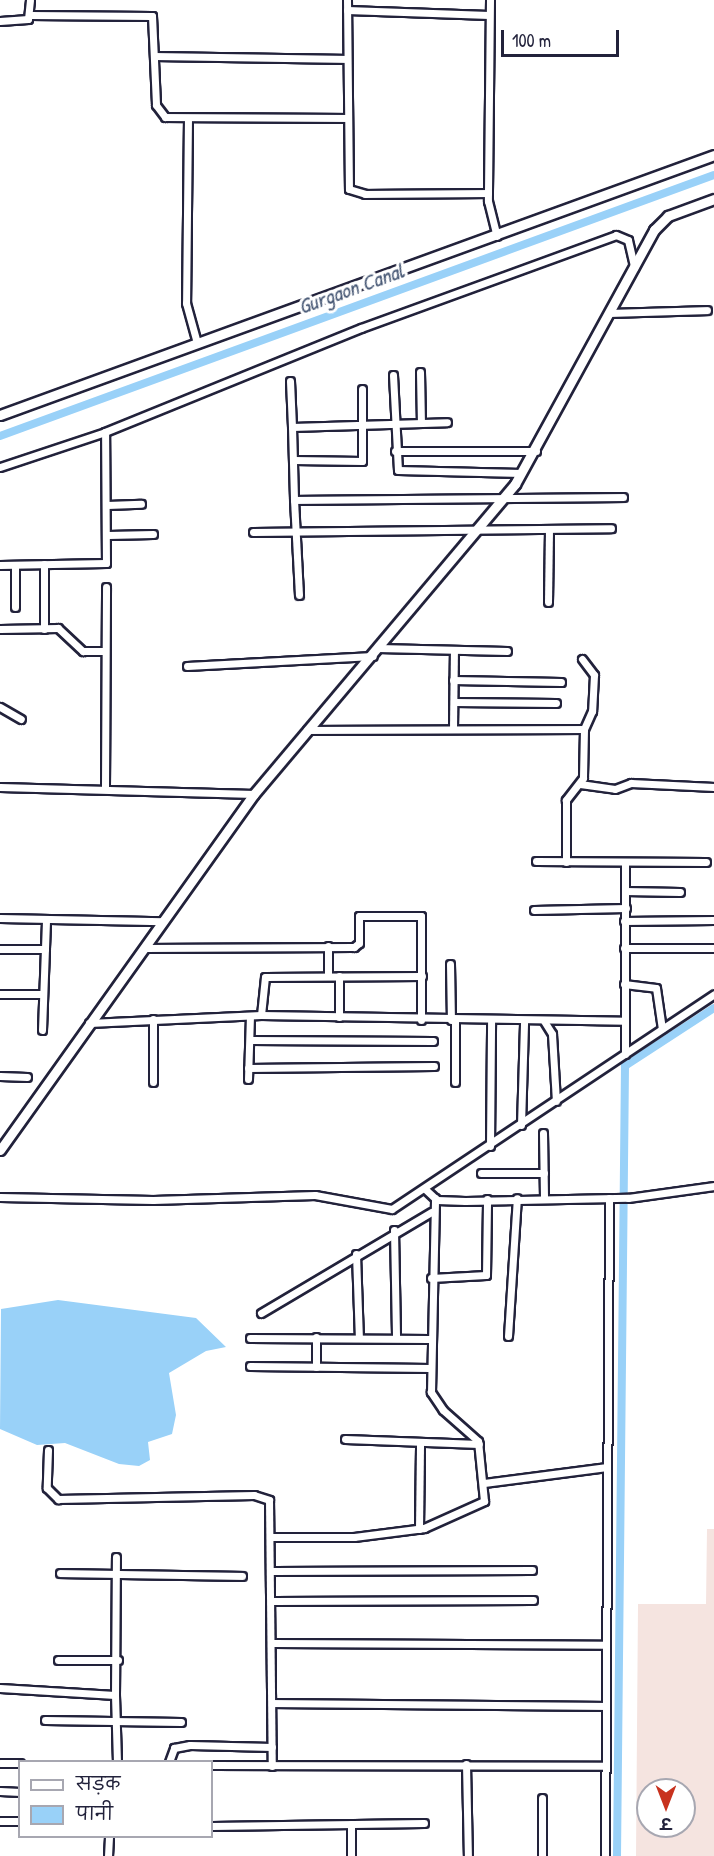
<!DOCTYPE html>
<meta charset="utf-8">
<style>
body{margin:0}
#map{position:relative;width:714px;height:1856px;overflow:hidden;background:#fff;font-family:"Patrick Hand","Playpen Sans Deva",sans-serif}
div>[style]{position:absolute}
[style*='--x']{left:calc(var(--x)*1px);top:calc(var(--y)*1px);width:calc(var(--w)*1px);rotate:calc(var(--a)*1deg)}
.built>*{inset:0;background:#f5e4e0}
.water>*{inset:0;background:#99d1f8}
.canal>*{height:8px;margin:-4px;padding:0 4px;transform-origin:4px;border-radius:4px;background:#99d1f8}
.roads{filter:drop-shadow(2px 0 #22223b) drop-shadow(-2px 0 #22223b) drop-shadow(0 2px #22223b) drop-shadow(0 -2px #22223b)}
.street>*{height:7px;margin:-3.5px;padding:0 3.5px;transform-origin:3.5px;border-radius:3.5px;background:#fff}
.secondary>*{height:9px;margin:-4.5px;padding:0 4.5px;transform-origin:4.5px;border-radius:4.5px;background:#fff}
span{translate:-50% -50%;white-space:nowrap;text-align:center;line-height:1.15;-webkit-text-stroke:6px #fff;paint-order:stroke}
.water-label{font-size:21px;color:#465774;font-style:italic}
.legend{position:absolute;left:18px;top:1760px;width:195px;height:78px;box-sizing:border-box;background:#fff;border:2px solid #a7a7b1;margin:0;padding:8px 10px;list-style:none;font-size:18px;color:#22223b}
.legend li{display:flex;align-items:center;gap:12px;height:30px}
.legend b{width:30px;border:2px solid #a7a7b1}
.north{position:absolute;left:636px;top:1778px;width:60px;height:60px;box-sizing:border-box;background:#fff;border:2px solid #a7a7b1;border-radius:50%;rotate:180deg;font-size:16px;font-weight:700;line-height:24px;text-align:center;color:#22223b}
.north::after{content:'';display:block;margin:auto;width:21px;height:27px;background:#c8321e;clip-path:polygon(50% 0,100% 100%,50% 72%,0 100%)}
.scale{position:absolute;left:501px;top:30px;width:118px;height:27px;box-sizing:border-box;border:3px solid #22223b;border-top:0;padding-left:8px;font-size:18px;line-height:21px;white-space:nowrap;color:#22223b;-webkit-text-stroke:4px #fff;paint-order:stroke}
</style>
<div id="map">
<div class="built">
<div style="clip-path:polygon(evenodd,707px 1529px,714px 1529px,714px 1856px,636px 1856px,638px 1604px,706px 1604px,707px 1529px,648px 1790px,684px 1790px,684px 1826px,648px 1826px,648px 1790px)"></div>
</div>
<div class="water">
<div style="clip-path:polygon(58px 1300px,196px 1318px,226px 1347px,206px 1351px,169px 1373px,176px 1415px,172px 1434px,148px 1442px,150px 1460px,139px 1466px,119px 1464px,65px 1443px,37px 1445px,0 1429px,1px 1309px)"></div>
</div>
<div class="canal">
<div style="--x:0;--y:436;--w:760;--a:-20.08"></div>
<div style="--x:617;--y:1856;--w:790;--a:-89.42"></div>
<div style="--x:625;--y:1066;--w:106;--a:-33.1"></div>
</div>
<div class="roads">
<div class="street">
<div style="--x:347;--y:0;--w:189;--a:89.4"></div>
<div style="--x:349;--y:189;--w:17;--a:17"></div>
<div style="--x:365;--y:194;--w:123;--a:-0.5"></div>
<div style="--x:490;--y:0;--w:201;--a:90.6"></div>
<div style="--x:488;--y:201;--w:36;--a:76"></div>
<div style="--x:347;--y:10;--w:142;--a:2"></div>
<div style="--x:30;--y:15;--w:122;--a:0.5"></div>
<div style="--x:152;--y:16;--w:89;--a:87.4"></div>
<div style="--x:156;--y:105;--w:15;--a:53"></div>
<div style="--x:165;--y:117;--w:182;--a:0.3"></div>
<div style="--x:0;--y:21;--w:28;--a:-4"></div>
<div style="--x:28;--y:19;--w:19;--a:-84"></div>
<div style="--x:157;--y:56;--w:190;--a:0.9"></div>
<div style="--x:188;--y:118;--w:185;--a:90.6"></div>
<div style="--x:186;--y:303;--w:41;--a:74.6"></div>
<div style="--x:612;--y:313;--w:95;--a:-1.8"></div>
<div style="--x:420;--y:372;--w:51;--a:88.9"></div>
<div style="--x:393;--y:375;--w:95;--a:87"></div>
<div style="--x:398;--y:470;--w:123;--a:1.4"></div>
<div style="--x:290;--y:381;--w:46;--a:87.5"></div>
<div style="--x:292;--y:427;--w:155;--a:-1.8"></div>
<div style="--x:292;--y:427;--w:73;--a:88.4"></div>
<div style="--x:395;--y:451;--w:141;--a:0"></div>
<div style="--x:294;--y:460;--w:68;--a:0.8"></div>
<div style="--x:362;--y:461;--w:72;--a:-90"></div>
<div style="--x:0;--y:467;--w:111;--a:-18.4"></div>
<div style="--x:105;--y:432;--w:276;--a:-22.1"></div>
<div style="--x:361;--y:328;--w:271;--a:-20"></div>
<div style="--x:616;--y:235;--w:13;--a:23"></div>
<div style="--x:628;--y:240;--w:28;--a:77"></div>
<div style="--x:107;--y:505;--w:34;--a:-2"></div>
<div style="--x:253;--y:532;--w:358;--a:-0.6"></div>
<div style="--x:108;--y:535;--w:45;--a:-1.3"></div>
<div style="--x:44;--y:564;--w:65;--a:90"></div>
<div style="--x:0;--y:565;--w:106;--a:-1.1"></div>
<div style="--x:106;--y:563;--w:131;--a:-90.4"></div>
<div style="--x:15;--y:565;--w:42;--a:90"></div>
<div style="--x:299;--y:595;--w:95;--a:-93"></div>
<div style="--x:294;--y:500;--w:329;--a:-0.5"></div>
<div style="--x:548;--y:602;--w:73;--a:-89.2"></div>
<div style="--x:0;--y:629;--w:58;--a:-1"></div>
<div style="--x:58;--y:628;--w:34;--a:43"></div>
<div style="--x:83;--y:651;--w:22;--a:0"></div>
<div style="--x:378;--y:648;--w:129;--a:1.3"></div>
<div style="--x:582;--y:659;--w:20;--a:53"></div>
<div style="--x:594;--y:675;--w:36;--a:93"></div>
<div style="--x:592;--y:711;--w:20;--a:114"></div>
<div style="--x:187;--y:666;--w:186;--a:-3.1"></div>
<div style="--x:453;--y:680;--w:108;--a:1.1"></div>
<div style="--x:454;--y:702;--w:102;--a:0.6"></div>
<div style="--x:0;--y:707;--w:24;--a:30"></div>
<div style="--x:453;--y:729;--w:79;--a:-89.3"></div>
<div style="--x:307;--y:730;--w:277;--a:-0.2"></div>
<div style="--x:584;--y:729;--w:49;--a:91.2"></div>
<div style="--x:583;--y:778;--w:28;--a:128"></div>
<div style="--x:566;--y:800;--w:62;--a:90"></div>
<div style="--x:580;--y:784;--w:35;--a:8"></div>
<div style="--x:615;--y:789;--w:17;--a:-21"></div>
<div style="--x:631;--y:783;--w:83;--a:2.8"></div>
<div style="--x:105;--y:786;--w:199;--a:-89.7"></div>
<div style="--x:0;--y:787;--w:254;--a:1.6"></div>
<div style="--x:536;--y:861;--w:170;--a:0.3"></div>
<div style="--x:625;--y:891;--w:55;--a:1"></div>
<div style="--x:534;--y:910;--w:92;--a:-1.2"></div>
<div style="--x:0;--y:918;--w:163;--a:1.1"></div>
<div style="--x:624;--y:921;--w:90;--a:-0.6"></div>
<div style="--x:144;--y:948;--w:210;--a:-0.3"></div>
<div style="--x:354;--y:947;--w:6;--a:-39"></div>
<div style="--x:359;--y:943;--w:27;--a:-90"></div>
<div style="--x:359;--y:916;--w:62;--a:0"></div>
<div style="--x:421;--y:916;--w:104;--a:90"></div>
<div style="--x:624;--y:948;--w:90;--a:0"></div>
<div style="--x:0;--y:949;--w:45;--a:0"></div>
<div style="--x:450;--y:964;--w:56;--a:89"></div>
<div style="--x:328;--y:976;--w:30;--a:-90"></div>
<div style="--x:339;--y:976;--w:41;--a:90"></div>
<div style="--x:624;--y:984;--w:32;--a:7"></div>
<div style="--x:656;--y:988;--w:41;--a:81.7"></div>
<div style="--x:0;--y:994;--w:43;--a:0"></div>
<div style="--x:261;--y:1015;--w:38;--a:-84"></div>
<div style="--x:265;--y:977;--w:157;--a:-0.4"></div>
<div style="--x:153;--y:1019;--w:63;--a:90"></div>
<div style="--x:455;--y:1020;--w:62;--a:90"></div>
<div style="--x:544;--y:1021;--w:15;--a:58"></div>
<div style="--x:552;--y:1034;--w:67;--a:86.6"></div>
<div style="--x:89;--y:1023;--w:172;--a:-2.7"></div>
<div style="--x:261;--y:1015;--w:364;--a:0.9"></div>
<div style="--x:42;--y:1030;--w:111;--a:-87.9"></div>
<div style="--x:251;--y:1040;--w:182;--a:0.3"></div>
<div style="--x:625;--y:1054;--w:192;--a:-90"></div>
<div style="--x:248;--y:1068;--w:186;--a:-0.6"></div>
<div style="--x:0;--y:1076;--w:27;--a:2"></div>
<div style="--x:248;--y:1079;--w:62;--a:-88.2"></div>
<div style="--x:521;--y:1125;--w:104;--a:-88.3"></div>
<div style="--x:543;--y:1133;--w:65;--a:89.1"></div>
<div style="--x:490;--y:1146;--w:125;--a:-89.5"></div>
<div style="--x:481;--y:1173;--w:63;--a:0"></div>
<div style="--x:425;--y:1189;--w:16;--a:43"></div>
<div style="--x:437;--y:1200;--w:28;--a:2"></div>
<div style="--x:465;--y:1201;--w:163;--a:-1.1"></div>
<div style="--x:628;--y:1198;--w:87;--a:-7.9"></div>
<div style="--x:0;--y:1197;--w:153;--a:1.1"></div>
<div style="--x:153;--y:1200;--w:162;--a:-1.8"></div>
<div style="--x:315;--y:1195;--w:78;--a:10.3"></div>
<div style="--x:392;--y:1209;--w:387;--a:-33.7"></div>
<div style="--x:394;--y:1230;--w:108;--a:88.9"></div>
<div style="--x:356;--y:1254;--w:84;--a:88"></div>
<div style="--x:431;--y:1278;--w:55;--a:-3.1"></div>
<div style="--x:486;--y:1275;--w:76;--a:-89.2"></div>
<div style="--x:261;--y:1313;--w:198;--a:-30.7"></div>
<div style="--x:508;--y:1336;--w:138;--a:-86.3"></div>
<div style="--x:316;--y:1337;--w:30;--a:90"></div>
<div style="--x:250;--y:1338;--w:180;--a:0.3"></div>
<div style="--x:250;--y:1366;--w:180;--a:0.6"></div>
<div style="--x:345;--y:1439;--w:134;--a:2.1"></div>
<div style="--x:48;--y:1450;--w:38;--a:92"></div>
<div style="--x:47;--y:1488;--w:16;--a:45"></div>
<div style="--x:58;--y:1499;--w:196;--a:-1.2"></div>
<div style="--x:254;--y:1495;--w:16;--a:18"></div>
<div style="--x:269;--y:1500;--w:266;--a:89.4"></div>
<div style="--x:484;--y:1483;--w:124;--a:-7.4"></div>
<div style="--x:419;--y:1529;--w:87;--a:-89.3"></div>
<div style="--x:272;--y:1537;--w:82;--a:0"></div>
<div style="--x:354;--y:1537;--w:71;--a:-7.3"></div>
<div style="--x:424;--y:1528;--w:66;--a:-24.2"></div>
<div style="--x:484;--y:1501;--w:60;--a:-95.7"></div>
<div style="--x:478;--y:1441;--w:47;--a:-138.5"></div>
<div style="--x:443;--y:1410;--w:22;--a:-124"></div>
<div style="--x:431;--y:1392;--w:194;--a:-88.8"></div>
<div style="--x:273;--y:1571;--w:259;--a:-0.2"></div>
<div style="--x:60;--y:1573;--w:182;--a:0.9"></div>
<div style="--x:273;--y:1601;--w:260;--a:-0.2"></div>
<div style="--x:274;--y:1643;--w:332;--a:0.3"></div>
<div style="--x:58;--y:1660;--w:60;--a:0"></div>
<div style="--x:0;--y:1688;--w:115;--a:3.5"></div>
<div style="--x:115;--y:1695;--w:67;--a:88.3"></div>
<div style="--x:115;--y:1695;--w:138;--a:-89.6"></div>
<div style="--x:273;--y:1703;--w:333;--a:0.5"></div>
<div style="--x:45;--y:1720;--w:136;--a:0.8"></div>
<div style="--x:169;--y:1762;--w:15;--a:-70"></div>
<div style="--x:174;--y:1748;--w:16;--a:-11"></div>
<div style="--x:190;--y:1745;--w:82;--a:1.4"></div>
<div style="--x:0;--y:1763;--w:20;--a:0"></div>
<div style="--x:466;--y:1764;--w:92;--a:88.8"></div>
<div style="--x:212;--y:1765;--w:394;--a:0.1"></div>
<div style="--x:0;--y:1791;--w:20;--a:3"></div>
<div style="--x:542;--y:1798;--w:58;--a:90"></div>
<div style="--x:0;--y:1821;--w:20;--a:0"></div>
<div style="--x:212;--y:1826;--w:212;--a:-0.8"></div>
<div style="--x:108;--y:1856;--w:20;--a:-87"></div>
<div style="--x:351;--y:1856;--w:32;--a:-90"></div>
<div style="--x:605;--y:1856;--w:658;--a:-89.65"></div>
</div>
<div class="secondary">
<div style="--x:0;--y:415;--w:760;--a:-20.01"></div>
<div style="--x:0;--y:1150;--w:437;--a:-54.5"></div>
<div style="--x:254;--y:794;--w:405;--a:-49.9"></div>
<div style="--x:515;--y:484;--w:290;--a:-61.3"></div>
<div style="--x:654;--y:230;--w:20;--a:-45"></div>
<div style="--x:668;--y:216;--w:49;--a:-20.3"></div>
</div>
</div>
<div class="water-label">
<span style="left:351px;top:289px;rotate:-20deg">Gurgaon Canal</span>
</div>
<ul class="legend">
<li><b style="height:8px;background:#fff"></b>सड़क</li>
<li><b style="height:16px;background:#99d1f8"></b>पानी</li>
</ul>
<div class="north">उ</div>
<div class="scale">100 m</div>
</div>
